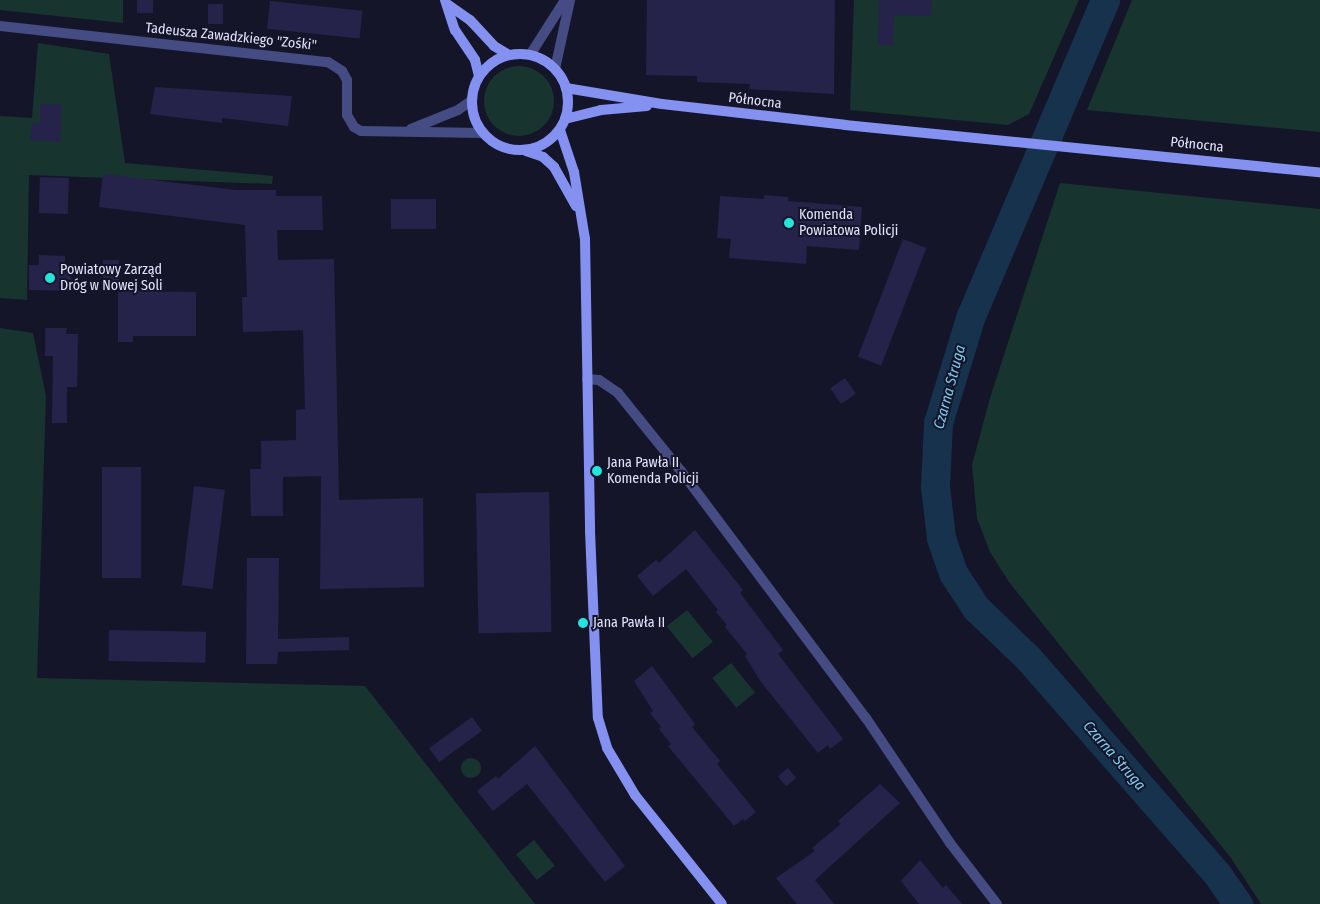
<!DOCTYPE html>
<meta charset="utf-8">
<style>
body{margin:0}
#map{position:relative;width:1320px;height:904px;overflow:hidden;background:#15152a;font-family:"Fira Sans Condensed",sans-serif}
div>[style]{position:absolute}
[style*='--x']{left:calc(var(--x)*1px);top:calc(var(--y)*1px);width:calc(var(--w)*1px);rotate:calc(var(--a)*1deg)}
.green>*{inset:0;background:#18342f;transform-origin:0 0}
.round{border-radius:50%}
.river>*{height:29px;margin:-14.5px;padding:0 14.5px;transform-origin:14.5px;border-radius:14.5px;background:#16324d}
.building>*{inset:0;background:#252349;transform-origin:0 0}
.street>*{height:10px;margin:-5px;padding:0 5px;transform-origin:5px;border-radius:5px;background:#454c84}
.secondary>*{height:10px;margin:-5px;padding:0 5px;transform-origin:5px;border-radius:5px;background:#8491f0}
.secondary>.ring{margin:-5px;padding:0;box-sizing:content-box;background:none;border:10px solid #8491f0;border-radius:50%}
.dots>*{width:14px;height:14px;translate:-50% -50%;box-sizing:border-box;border:2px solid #15152a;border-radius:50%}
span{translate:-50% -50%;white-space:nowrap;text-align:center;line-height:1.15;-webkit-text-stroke:4px #15152a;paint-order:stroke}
.street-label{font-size:14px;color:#e2e2fc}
.poi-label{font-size:14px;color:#e2e2fc}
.left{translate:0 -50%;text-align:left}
.water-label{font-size:15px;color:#7ccbef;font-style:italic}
</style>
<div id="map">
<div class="green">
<div style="clip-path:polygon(0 0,123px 0,123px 23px,0 10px)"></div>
<div style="clip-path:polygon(854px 0,1079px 0,1029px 114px,1008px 125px,850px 110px)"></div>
<div style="clip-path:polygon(1132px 0,1320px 0,1320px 132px,1087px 110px)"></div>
<div style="clip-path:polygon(38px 43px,109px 54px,125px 163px,273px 176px,272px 184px,29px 175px,27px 300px,0 298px,0 116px,32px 118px)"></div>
<div class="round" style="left:484px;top:66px;width:70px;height:70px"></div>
<div style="clip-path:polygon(1060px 183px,1320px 209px,1320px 904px,1261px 904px,1231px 858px,1009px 582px,990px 552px,977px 518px,972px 465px,990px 398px)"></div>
<div style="clip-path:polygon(0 328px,33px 333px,46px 396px,37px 678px,365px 686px,535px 904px,0 904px)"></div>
<div style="left:687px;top:610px;width:41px;height:26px;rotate:51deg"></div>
<div style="left:731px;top:663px;width:38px;height:24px;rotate:51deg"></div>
<div class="round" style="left:461px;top:758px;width:20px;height:20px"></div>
<div style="left:534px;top:840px;width:33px;height:23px;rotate:51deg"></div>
</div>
<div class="river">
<div style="--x:1105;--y:0;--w:342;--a:113"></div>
<div style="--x:971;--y:315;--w:113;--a:107"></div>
<div style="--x:938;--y:423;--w:63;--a:92.7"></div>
<div style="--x:935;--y:486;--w:52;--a:83.4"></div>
<div style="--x:941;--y:538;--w:37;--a:71"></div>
<div style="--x:953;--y:573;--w:42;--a:56.7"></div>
<div style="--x:976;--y:608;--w:72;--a:43.9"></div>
<div style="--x:1028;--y:658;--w:287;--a:48.8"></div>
<div style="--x:1217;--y:874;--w:37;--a:55"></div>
</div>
<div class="building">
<div style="left:137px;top:0;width:16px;height:13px"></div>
<div style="clip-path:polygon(647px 0,835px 0,834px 94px,749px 89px,750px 84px,697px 82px,697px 76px,646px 75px)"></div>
<div style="clip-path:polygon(879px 0,932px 0,931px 16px,894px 15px,893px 45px,878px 45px)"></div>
<div style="left:270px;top:1px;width:93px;height:28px;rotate:6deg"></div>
<div style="left:208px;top:4px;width:15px;height:20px"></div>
<div style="clip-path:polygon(155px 87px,292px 96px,288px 126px,222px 118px,222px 123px,150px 114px)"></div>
<div style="clip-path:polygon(40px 104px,62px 104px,60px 142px,30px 140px,32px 123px,40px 123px)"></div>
<div style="clip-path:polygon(103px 174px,236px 190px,276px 190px,276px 196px,322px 196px,323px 230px,277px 230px,278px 260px,334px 259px,339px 500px,423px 498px,424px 587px,320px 589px,321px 476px,283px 477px,283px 516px,251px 516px,250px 469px,261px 469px,261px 441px,296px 440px,296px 410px,305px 409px,303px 330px,243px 332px,242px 297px,247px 297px,245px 225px,99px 207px)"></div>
<div style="left:40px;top:177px;width:29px;height:36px;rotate:2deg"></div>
<div style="clip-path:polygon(764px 195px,788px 197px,788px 201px,862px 207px,859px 250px,807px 246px,806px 264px,729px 258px,731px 239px,717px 238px,720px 196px,764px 199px)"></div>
<div style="left:436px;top:199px;width:30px;height:45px;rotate:90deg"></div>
<div style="left:903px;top:239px;width:25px;height:126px;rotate:21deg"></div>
<div style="clip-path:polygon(39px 255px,65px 256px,65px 266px,71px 266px,71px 291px,29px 290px,29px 265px,39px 265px)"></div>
<div style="left:103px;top:260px;width:16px;height:28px"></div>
<div style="clip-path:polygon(118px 291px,196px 292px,196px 336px,133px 336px,133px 342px,118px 342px)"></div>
<div style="clip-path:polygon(45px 328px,67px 328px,66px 334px,78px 334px,77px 387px,67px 387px,67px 423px,52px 423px,53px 356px,45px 356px)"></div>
<div style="left:845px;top:378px;width:19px;height:18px;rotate:55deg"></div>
<div style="left:102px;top:467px;width:39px;height:111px"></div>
<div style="left:194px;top:486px;width:31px;height:100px;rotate:7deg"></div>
<div style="left:549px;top:492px;width:140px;height:73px;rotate:89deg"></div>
<div style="clip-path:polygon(695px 530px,743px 590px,740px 593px,783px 650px,778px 654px,843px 739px,830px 749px,828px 745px,818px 753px,761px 682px,745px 656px,747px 654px,725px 627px,727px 625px,716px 612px,718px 610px,686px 569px,653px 596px,637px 576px,656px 560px,659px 563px)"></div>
<div style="clip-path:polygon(247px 558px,279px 558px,278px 639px,349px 637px,349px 650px,278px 652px,277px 664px,246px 664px)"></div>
<div style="left:109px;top:630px;width:97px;height:31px;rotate:1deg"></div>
<div style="clip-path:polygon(652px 666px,695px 724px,692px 727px,720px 761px,717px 764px,756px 812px,745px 821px,743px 819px,734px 826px,668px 746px,671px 744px,659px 729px,661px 727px,650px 713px,653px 711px,634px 681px)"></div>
<div style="left:472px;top:717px;width:17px;height:53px;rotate:54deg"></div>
<div style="clip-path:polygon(535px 746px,625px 866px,605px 882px,527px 784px,493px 811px,477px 791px,496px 776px,498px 779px)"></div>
<div style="left:788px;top:768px;width:13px;height:13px;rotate:51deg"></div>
<div style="clip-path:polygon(880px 784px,900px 803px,815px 880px,834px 904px,797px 904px,776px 878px,815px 851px,812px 848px,841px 824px,838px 821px)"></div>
<div style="clip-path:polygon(920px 860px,943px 888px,946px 885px,962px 904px,919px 904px,901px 881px)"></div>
</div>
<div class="street">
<div style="--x:0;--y:26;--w:330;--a:6.3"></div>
<div style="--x:328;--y:62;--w:17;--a:33"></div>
<div style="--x:342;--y:71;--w:10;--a:61"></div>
<div style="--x:347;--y:80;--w:35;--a:90"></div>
<div style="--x:347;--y:115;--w:14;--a:60"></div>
<div style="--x:354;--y:127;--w:8;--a:30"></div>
<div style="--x:361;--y:131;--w:121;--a:0.9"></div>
<div style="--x:530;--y:55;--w:65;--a:-57.5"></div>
<div style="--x:555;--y:69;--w:71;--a:-77.7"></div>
<div style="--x:411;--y:129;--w:51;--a:-22"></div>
<div style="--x:458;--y:110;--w:16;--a:-35"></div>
<div style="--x:587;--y:379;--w:12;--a:5"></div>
<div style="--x:599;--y:380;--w:23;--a:34"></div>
<div style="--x:618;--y:393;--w:100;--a:51.1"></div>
<div style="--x:681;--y:471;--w:309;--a:53.2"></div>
<div style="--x:866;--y:718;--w:151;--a:56.1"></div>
<div style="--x:950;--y:843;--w:77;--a:52.4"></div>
</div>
<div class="secondary">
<div style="--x:445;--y:0;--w:32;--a:72"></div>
<div style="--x:455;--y:30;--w:36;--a:56"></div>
<div style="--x:475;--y:60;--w:16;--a:76"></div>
<div style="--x:447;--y:4;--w:28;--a:35"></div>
<div style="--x:470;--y:20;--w:35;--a:47"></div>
<div style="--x:494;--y:46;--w:17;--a:31"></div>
<div class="ring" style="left:472px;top:54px;width:86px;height:86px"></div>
<div style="--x:566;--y:88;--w:97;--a:9.5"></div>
<div style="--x:662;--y:104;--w:184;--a:6.5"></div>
<div style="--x:845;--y:125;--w:477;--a:5.7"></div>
<div style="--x:565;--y:119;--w:37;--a:-14"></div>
<div style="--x:601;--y:110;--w:46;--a:-5"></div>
<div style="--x:560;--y:130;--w:44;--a:71.6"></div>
<div style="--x:574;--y:172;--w:68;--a:80.7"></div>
<div style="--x:585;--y:239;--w:292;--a:89"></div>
<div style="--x:590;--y:531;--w:187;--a:87.6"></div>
<div style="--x:598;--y:718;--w:31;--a:73"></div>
<div style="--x:607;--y:748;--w:55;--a:59.2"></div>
<div style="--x:635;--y:795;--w:139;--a:51.4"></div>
<div style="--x:526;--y:151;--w:18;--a:19"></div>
<div style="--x:543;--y:157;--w:15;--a:42"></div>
<div style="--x:554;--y:167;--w:45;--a:60.6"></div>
</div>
<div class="dots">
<div style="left:789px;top:223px;background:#24e5dc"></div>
<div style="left:50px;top:278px;background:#24e5dc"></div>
<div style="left:597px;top:471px;background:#24e5dc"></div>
<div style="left:583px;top:623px;background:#24e5dc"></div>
</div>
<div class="street-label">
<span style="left:231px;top:37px;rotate:6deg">Tadeusza Zawadzkiego "Zośki"</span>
<span style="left:755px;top:101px;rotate:7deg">Północna</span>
<span style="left:1197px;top:145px;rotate:6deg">Północna</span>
</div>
<div class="poi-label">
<span class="left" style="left:799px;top:223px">Komenda<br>Powiatowa Policji</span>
<span class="left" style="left:60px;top:278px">Powiatowy Zarząd<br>Dróg w Nowej Soli</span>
<span class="left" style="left:607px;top:471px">Jana Pawła II<br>Komenda Policji</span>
<span class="left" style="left:593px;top:623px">Jana Pawła II</span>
</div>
<div class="water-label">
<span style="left:950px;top:387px;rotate:-75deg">Czarna Struga</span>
<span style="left:1114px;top:756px;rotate:49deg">Czarna Struga</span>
</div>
</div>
